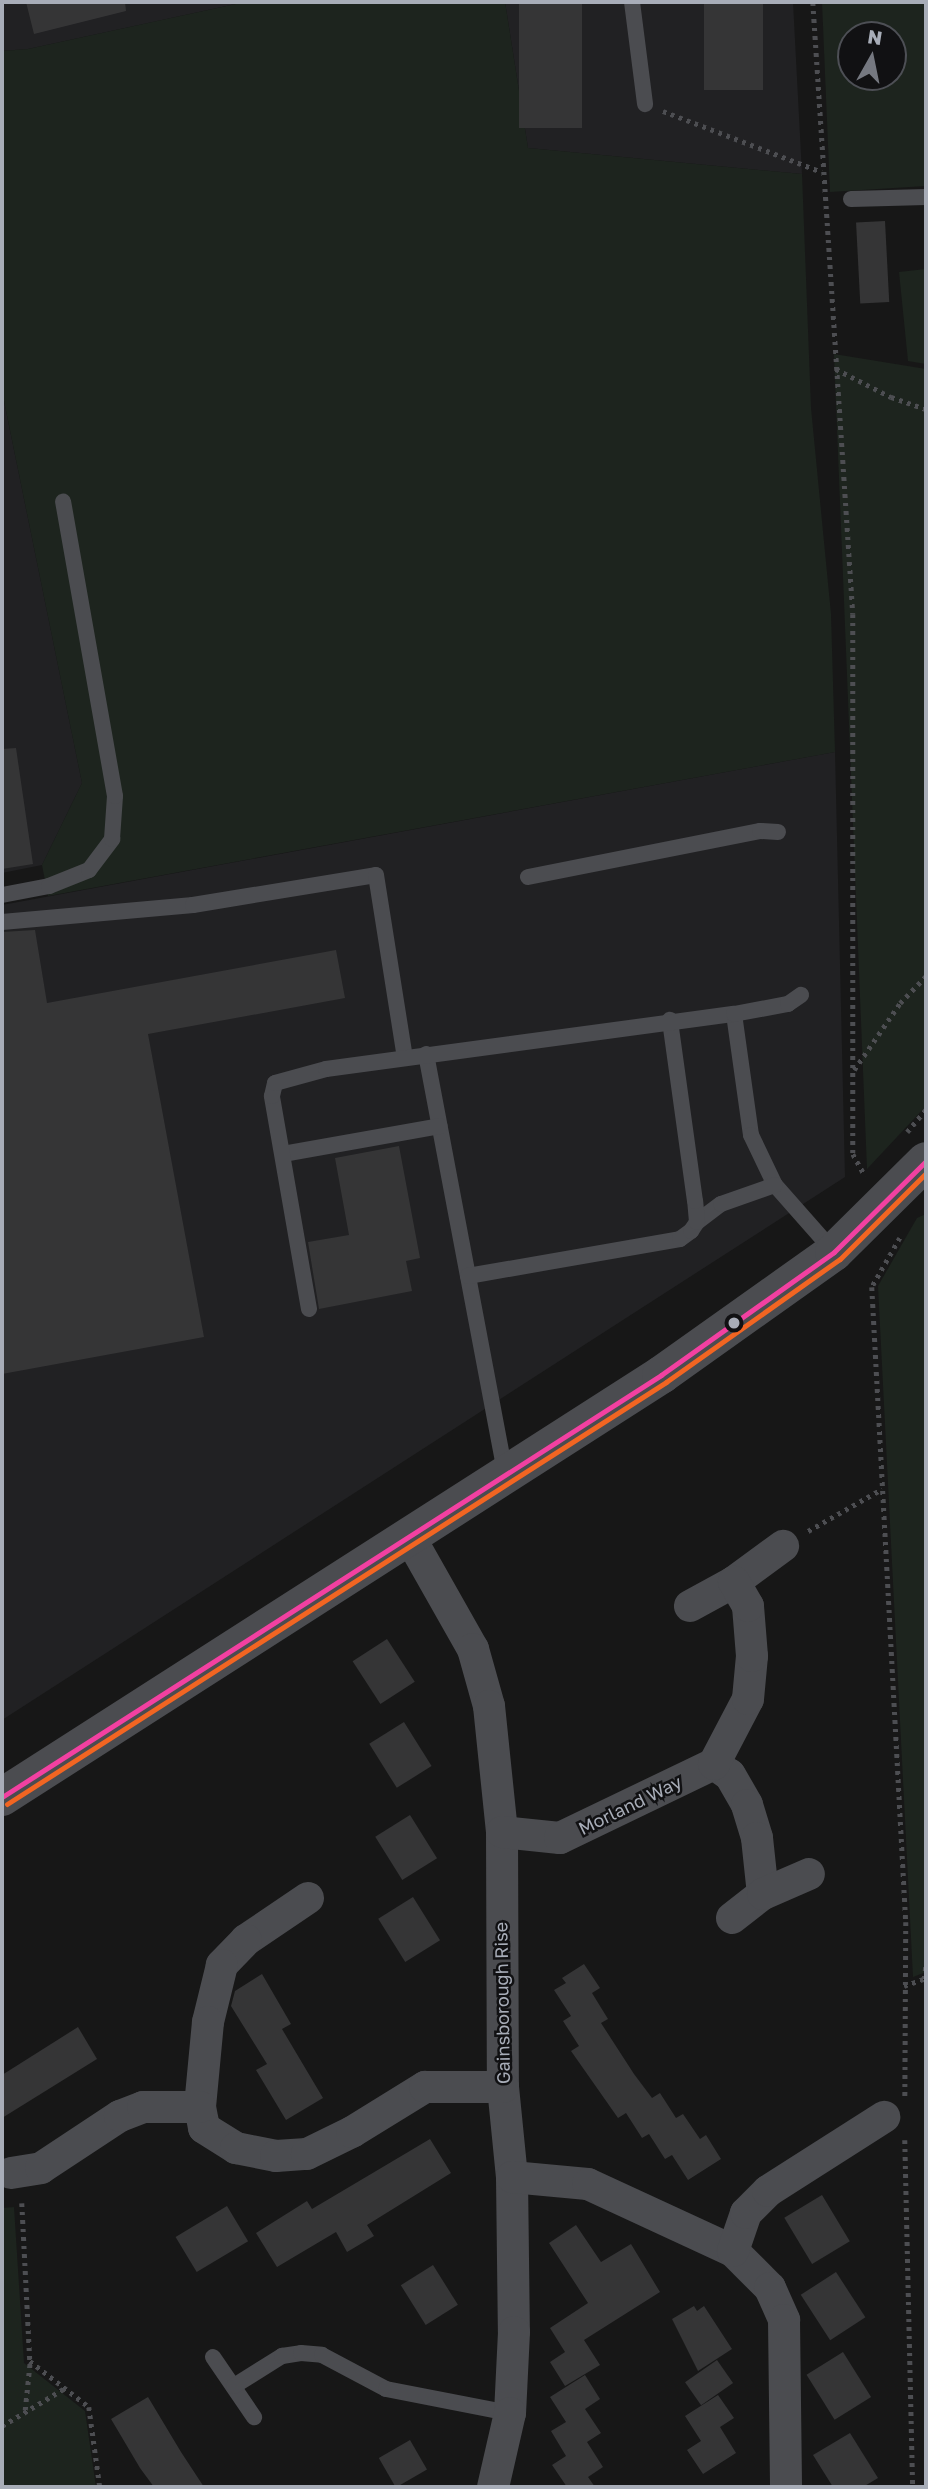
<!DOCTYPE html>
<style>
body{margin:0}
#map{position:relative;width:928px;height:2489px;overflow:hidden;background:#171717;font-family:"Golos Text",sans-serif}
div>[style]{position:absolute}
[style*='--x']{left:calc(var(--x)*1px);top:calc(var(--y)*1px);width:calc(var(--w)*1px);rotate:calc(var(--a)*1deg)}
.built>*{inset:0;background:#212123}
.green>*{inset:0;background:#1d241e}
.building>*{inset:0;background:#353536;transform-origin:0 0}
.path>*{height:4.5px;margin-top:-2.25px;transform-origin:0;background:repeating-linear-gradient(90deg,#4d4e52 0 3.5px,transparent 0 8.5px)}
.service>*{height:16px;margin:-8px;padding:0 8px;transform-origin:8px;border-radius:8px;background:#4b4c50}
.minor>*{height:32px;margin:-16px;padding:0 16px;transform-origin:16px;border-radius:16px;background:#4b4c50}
.tertiary>*{height:38px;margin:-19px;padding:0 19px;transform-origin:19px;border-radius:19px;background:#4b4c50}
.bus-1>*{height:5px;margin:-2.5px;padding:0 2.5px;transform-origin:2.5px;border-radius:2.5px;background:#f240a1}
.bus-2>*{height:5px;margin:-2.5px;padding:0 2.5px;transform-origin:2.5px;border-radius:2.5px;background:#f26522}
.dots>*{width:19px;height:19px;translate:-50% -50%;box-sizing:border-box;border:4px solid #111113;border-radius:50%}
span{translate:-50% -50%;white-space:nowrap;text-align:center;line-height:1.15;-webkit-text-stroke:5px #111113;paint-order:stroke}
.street-label{font-size:18px;color:#a8adb8}
.frame{position:absolute;inset:0;border:4px solid #a8adb8;pointer-events:none}
.north{position:absolute;left:837px;top:21px;width:70px;height:70px;box-sizing:border-box;background:#111113;border:2px solid #4d4f55;border-radius:50%;rotate:9deg;font-size:19px;font-weight:700;line-height:28px;text-align:center;color:#a8adb8}
.north::after{content:'';display:block;margin:auto;width:24px;height:32px;background:#757880;clip-path:polygon(50% 0,100% 100%,50% 72%,0 100%)}
</style>
<div id="map">
<div class="built">
<div style="clip-path:polygon(2px 2px,245px 2px,28px 49px,2px 51px)"></div>
<div style="clip-path:polygon(505px 2px,793px 2px,802px 174px,528px 148px)"></div>
<div style="clip-path:polygon(2px 391px,82px 783px,42px 865px,2px 873px)"></div>
<div style="clip-path:polygon(835px 752px,845px 1177px,2px 1720px,2px 905px)"></div>
</div>
<div class="green">
<div style="clip-path:polygon(245px 2px,505px 2px,528px 148px,802px 174px,811px 408px,831px 614px,835px 752px,48px 896px,42px 865px,82px 783px,2px 391px,2px 51px,28px 49px)"></div>
<div style="clip-path:polygon(evenodd,822px 2px,926px 2px,926px 186px,830px 192px,822px 2px,851px 35px,893px 35px,893px 77px,851px 77px,851px 35px)"></div>
<div style="clip-path:polygon(926px 269px,926px 364px,908px 361px,899px 272px)"></div>
<div style="clip-path:polygon(834px 354px,926px 369px,926px 1106px,867px 1169px)"></div>
<div style="clip-path:polygon(926px 1214px,926px 1972px,913px 1977px,878px 1286px,917px 1218px)"></div>
<div style="clip-path:polygon(14px 2207px,24px 2363px,85px 2411px,96px 2487px,2px 2487px,2px 2208px)"></div>
</div>
<div class="building">
<div style="clip-path:polygon(26px 2px,125px 2px,126px 11px,34px 34px)"></div>
<div style="left:519px;top:2px;width:63px;height:126px"></div>
<div style="left:704px;top:2px;width:59px;height:88px"></div>
<div style="left:885px;top:221px;width:81px;height:29px;rotate:87deg"></div>
<div style="clip-path:polygon(16px 748px,33px 864px,2px 869px,2px 749px)"></div>
<div style="clip-path:polygon(35px 930px,47px 1003px,336px 950px,345px 998px,148px 1034px,204px 1337px,2px 1374px,2px 932px)"></div>
<div style="clip-path:polygon(399px 1146px,420px 1258px,406px 1261px,412px 1291px,319px 1309px,308px 1242px,349px 1235px,335px 1158px)"></div>
<div style="left:387px;top:1639px;width:51px;height:41px;rotate:57deg"></div>
<div style="left:404px;top:1722px;width:52px;height:41px;rotate:58deg"></div>
<div style="left:410px;top:1815px;width:51px;height:41px;rotate:58deg"></div>
<div style="left:413px;top:1897px;width:51px;height:41px;rotate:58deg"></div>
<div style="clip-path:polygon(584px 1964px,600px 1988px,592px 1993px,608px 2019px,601px 2023px,634px 2074px,652px 2098px,660px 2093px,676px 2118px,683px 2114px,700px 2139px,706px 2135px,721px 2159px,688px 2180px,672px 2155px,665px 2159px,649px 2134px,642px 2138px,626px 2113px,618px 2118px,571px 2051px,579px 2046px,563px 2021px,571px 2016px,554px 1990px,566px 1983px,562px 1978px)"></div>
<div style="clip-path:polygon(262px 1974px,291px 2024px,282px 2029px,323px 2098px,286px 2120px,256px 2070px,267px 2064px,231px 2006px,235px 1991px)"></div>
<div style="clip-path:polygon(78px 2027px,97px 2059px,2px 2118px,2px 2075px)"></div>
<div style="clip-path:polygon(430px 2139px,451px 2173px,367px 2225px,374px 2236px,347px 2252px,336px 2232px,277px 2267px,256px 2233px,307px 2201px,312px 2209px)"></div>
<div style="left:822px;top:2195px;width:54px;height:44px;rotate:59deg"></div>
<div style="left:227px;top:2206px;width:41px;height:60px;rotate:59deg"></div>
<div style="clip-path:polygon(576px 2225px,601px 2262px,631px 2244px,660px 2292px,584px 2340px,600px 2365px,565px 2386px,550px 2362px,565px 2352px,550px 2328px,588px 2303px,549px 2243px)"></div>
<div style="left:433px;top:2265px;width:47px;height:38px;rotate:58deg"></div>
<div style="left:836px;top:2272px;width:54px;height:42px;rotate:57deg"></div>
<div style="clip-path:polygon(694px 2306px,697px 2311px,704px 2306px,732px 2349px,698px 2371px,672px 2319px)"></div>
<div style="left:843px;top:2352px;width:53px;height:43px;rotate:58deg"></div>
<div style="left:717px;top:2360px;width:28px;height:39px;rotate:55deg"></div>
<div style="clip-path:polygon(585px 2375px,600px 2399px,585px 2409px,601px 2433px,587px 2442px,603px 2467px,588px 2477px,595px 2487px,567px 2487px,552px 2465px,566px 2456px,551px 2431px,566px 2422px,550px 2397px)"></div>
<div style="clip-path:polygon(718px 2395px,734px 2418px,720px 2427px,736px 2453px,703px 2474px,687px 2450px,701px 2441px,685px 2416px)"></div>
<div style="clip-path:polygon(148px 2397px,181px 2452px,204px 2487px,154px 2487px,140px 2468px,111px 2419px)"></div>
<div style="clip-path:polygon(850px 2433px,878px 2478px,863px 2487px,833px 2487px,813px 2455px)"></div>
<div style="left:410px;top:2440px;width:34px;height:36px;rotate:60deg"></div>
</div>
<div class="path">
<div style="--x:813;--y:2;--w:613;--a:86.26"></div>
<div style="--x:853;--y:614;--w:540;--a:90"></div>
<div style="--x:853;--y:1154;--w:25;--a:61"></div>
<div style="--x:663;--y:111;--w:170;--a:21"></div>
<div style="--x:836;--y:369;--w:62;--a:27"></div>
<div style="--x:891;--y:397;--w:37;--a:19"></div>
<div style="--x:854;--y:1070;--w:81;--a:-55.5"></div>
<div style="--x:900;--y:1003;--w:37;--a:-46"></div>
<div style="--x:907;--y:1132;--w:30;--a:-50"></div>
<div style="--x:900;--y:1238;--w:56;--a:119.7"></div>
<div style="--x:872;--y:1287;--w:636;--a:86.94"></div>
<div style="--x:906;--y:1922;--w:174;--a:90.3"></div>
<div style="--x:808;--y:1531;--w:85;--a:-29.6"></div>
<div style="--x:924;--y:1979;--w:17;--a:-83"></div>
<div style="--x:904;--y:1986;--w:23;--a:-20"></div>
<div style="--x:905;--y:2140;--w:347;--a:88.7"></div>
<div style="--x:22;--y:2203;--w:158;--a:87.1"></div>
<div style="--x:30;--y:2361;--w:75;--a:37.9"></div>
<div style="--x:89;--y:2407;--w:81;--a:82.2"></div>
<div style="--x:25;--y:2410;--w:48;--a:-84.1"></div>
<div style="--x:2;--y:2426;--w:74;--a:-31.1"></div>
</div>
<div class="service">
<div style="--x:632;--y:2;--w:103;--a:82.7"></div>
<div style="--x:851;--y:199;--w:75;--a:-1.5"></div>
<div style="--x:528;--y:877;--w:237;--a:-11.2"></div>
<div style="--x:760;--y:831;--w:18;--a:3"></div>
<div style="--x:2;--y:895;--w:48;--a:-10.8"></div>
<div style="--x:49;--y:886;--w:43;--a:-21.8"></div>
<div style="--x:89;--y:870;--w:39;--a:-53"></div>
<div style="--x:112;--y:839;--w:43;--a:-86"></div>
<div style="--x:115;--y:796;--w:299;--a:-100"></div>
<div style="--x:2;--y:922;--w:192;--a:-5.1"></div>
<div style="--x:193;--y:905;--w:185;--a:-9.3"></div>
<div style="--x:376;--y:875;--w:185;--a:81"></div>
<div style="--x:734;--y:1014;--w:122;--a:82"></div>
<div style="--x:751;--y:1135;--w:55;--a:64.4"></div>
<div style="--x:775;--y:1185;--w:89;--a:48.6"></div>
<div style="--x:426;--y:1054;--w:425;--a:79.3"></div>
<div style="--x:283;--y:1154;--w:159;--a:-10.1"></div>
<div style="--x:697;--y:1222;--w:30;--a:-37"></div>
<div style="--x:721;--y:1204;--w:57;--a:-19.4"></div>
<div style="--x:468;--y:1276;--w:215;--a:-9.9"></div>
<div style="--x:680;--y:1239;--w:14;--a:-36"></div>
<div style="--x:691;--y:1231;--w:11;--a:-56"></div>
<div style="--x:697;--y:1222;--w:21;--a:-95"></div>
<div style="--x:695;--y:1201;--w:183;--a:-97.9"></div>
<div style="--x:309;--y:1309;--w:216;--a:-99.9"></div>
<div style="--x:272;--y:1096;--w:13;--a:-77"></div>
<div style="--x:275;--y:1083;--w:53;--a:-15.4"></div>
<div style="--x:326;--y:1069;--w:412;--a:-7.7"></div>
<div style="--x:734;--y:1014;--w:55;--a:-10.5"></div>
<div style="--x:788;--y:1004;--w:16;--a:-35"></div>
<div style="--x:213;--y:2357;--w:73;--a:55.7"></div>
<div style="--x:234;--y:2386;--w:57;--a:-32"></div>
<div style="--x:282;--y:2356;--w:19;--a:-9"></div>
<div style="--x:301;--y:2353;--w:21;--a:5"></div>
<div style="--x:322;--y:2355;--w:72;--a:28"></div>
<div style="--x:386;--y:2389;--w:126;--a:11"></div>
</div>
<div class="minor">
<div style="--x:409;--y:1536;--w:130;--a:60.5"></div>
<div style="--x:473;--y:1649;--w:59;--a:74.3"></div>
<div style="--x:489;--y:1706;--w:127;--a:84.1"></div>
<div style="--x:502;--y:1832;--w:255;--a:89.8"></div>
<div style="--x:503;--y:2087;--w:90;--a:84.3"></div>
<div style="--x:512;--y:2177;--w:155;--a:89.3"></div>
<div style="--x:514;--y:2332;--w:81;--a:92.8"></div>
<div style="--x:510;--y:2413;--w:76;--a:102.9"></div>
<div style="--x:690;--y:1606;--w:50;--a:-28.6"></div>
<div style="--x:734;--y:1582;--w:61;--a:-36.3"></div>
<div style="--x:714;--y:1764;--w:19;--a:35"></div>
<div style="--x:730;--y:1775;--w:34;--a:60"></div>
<div style="--x:747;--y:1805;--w:34;--a:73"></div>
<div style="--x:757;--y:1838;--w:56;--a:83.9"></div>
<div style="--x:502;--y:1832;--w:58;--a:5.9"></div>
<div style="--x:560;--y:1838;--w:171;--a:-25.7"></div>
<div style="--x:714;--y:1764;--w:73;--a:-62.4"></div>
<div style="--x:748;--y:1699;--w:43;--a:-84.7"></div>
<div style="--x:752;--y:1656;--w:50;--a:-94.6"></div>
<div style="--x:748;--y:1606;--w:28;--a:-120"></div>
<div style="--x:308;--y:1898;--w:75;--a:145.9"></div>
<div style="--x:246;--y:1940;--w:35;--a:134"></div>
<div style="--x:222;--y:1965;--w:59;--a:103.8"></div>
<div style="--x:208;--y:2022;--w:85;--a:95.4"></div>
<div style="--x:200;--y:2107;--w:21;--a:79"></div>
<div style="--x:204;--y:2128;--w:38;--a:32"></div>
<div style="--x:236;--y:2148;--w:41;--a:11.3"></div>
<div style="--x:276;--y:2156;--w:31;--a:-4"></div>
<div style="--x:307;--y:2154;--w:50;--a:-26.1"></div>
<div style="--x:352;--y:2132;--w:86;--a:-31.7"></div>
<div style="--x:425;--y:2087;--w:78;--a:0"></div>
<div style="--x:732;--y:1918;--w:39;--a:-38"></div>
<div style="--x:763;--y:1894;--w:50;--a:-23.5"></div>
<div style="--x:11;--y:2173;--w:30;--a:-9"></div>
<div style="--x:41;--y:2168;--w:95;--a:-33.4"></div>
<div style="--x:120;--y:2116;--w:25;--a:-21"></div>
<div style="--x:143;--y:2107;--w:57;--a:0"></div>
<div style="--x:512;--y:2177;--w:76;--a:5.3"></div>
<div style="--x:588;--y:2184;--w:160;--a:24.8"></div>
<div style="--x:733;--y:2251;--w:52;--a:45"></div>
<div style="--x:770;--y:2288;--w:35;--a:66"></div>
<div style="--x:784;--y:2320;--w:167;--a:89.3"></div>
<div style="--x:733;--y:2251;--w:40;--a:-71.1"></div>
<div style="--x:746;--y:2213;--w:31;--a:-45"></div>
<div style="--x:768;--y:2191;--w:138;--a:-32.5"></div>
</div>
<div class="tertiary">
<div style="--x:2;--y:1797;--w:783;--a:-32.63"></div>
<div style="--x:661;--y:1375;--w:212;--a:-35.4"></div>
<div style="--x:834;--y:1252;--w:129;--a:-44.7"></div>
</div>
<div class="bus-1">
<div style="--x:2;--y:1797;--w:783;--a:-32.63"></div>
<div style="--x:661;--y:1375;--w:212;--a:-35.4"></div>
<div style="--x:834;--y:1252;--w:129;--a:-44.7"></div>
</div>
<div class="bus-2">
<div style="--x:7;--y:1804;--w:783;--a:-32.63"></div>
<div style="--x:666;--y:1382;--w:213;--a:-35.3"></div>
<div style="--x:840;--y:1259;--w:122;--a:-45"></div>
</div>
<div class="dots">
<div style="left:734px;top:1323px;background:#a8adb8"></div>
</div>
<div class="street-label">
<span style="left:630px;top:1805px;rotate:-26deg">Morland Way</span>
<span style="left:502px;top:2003px;rotate:-91deg">Gainsborough Rise</span>
</div>
<div class="frame"></div>
<div class="north">N</div>
</div>
